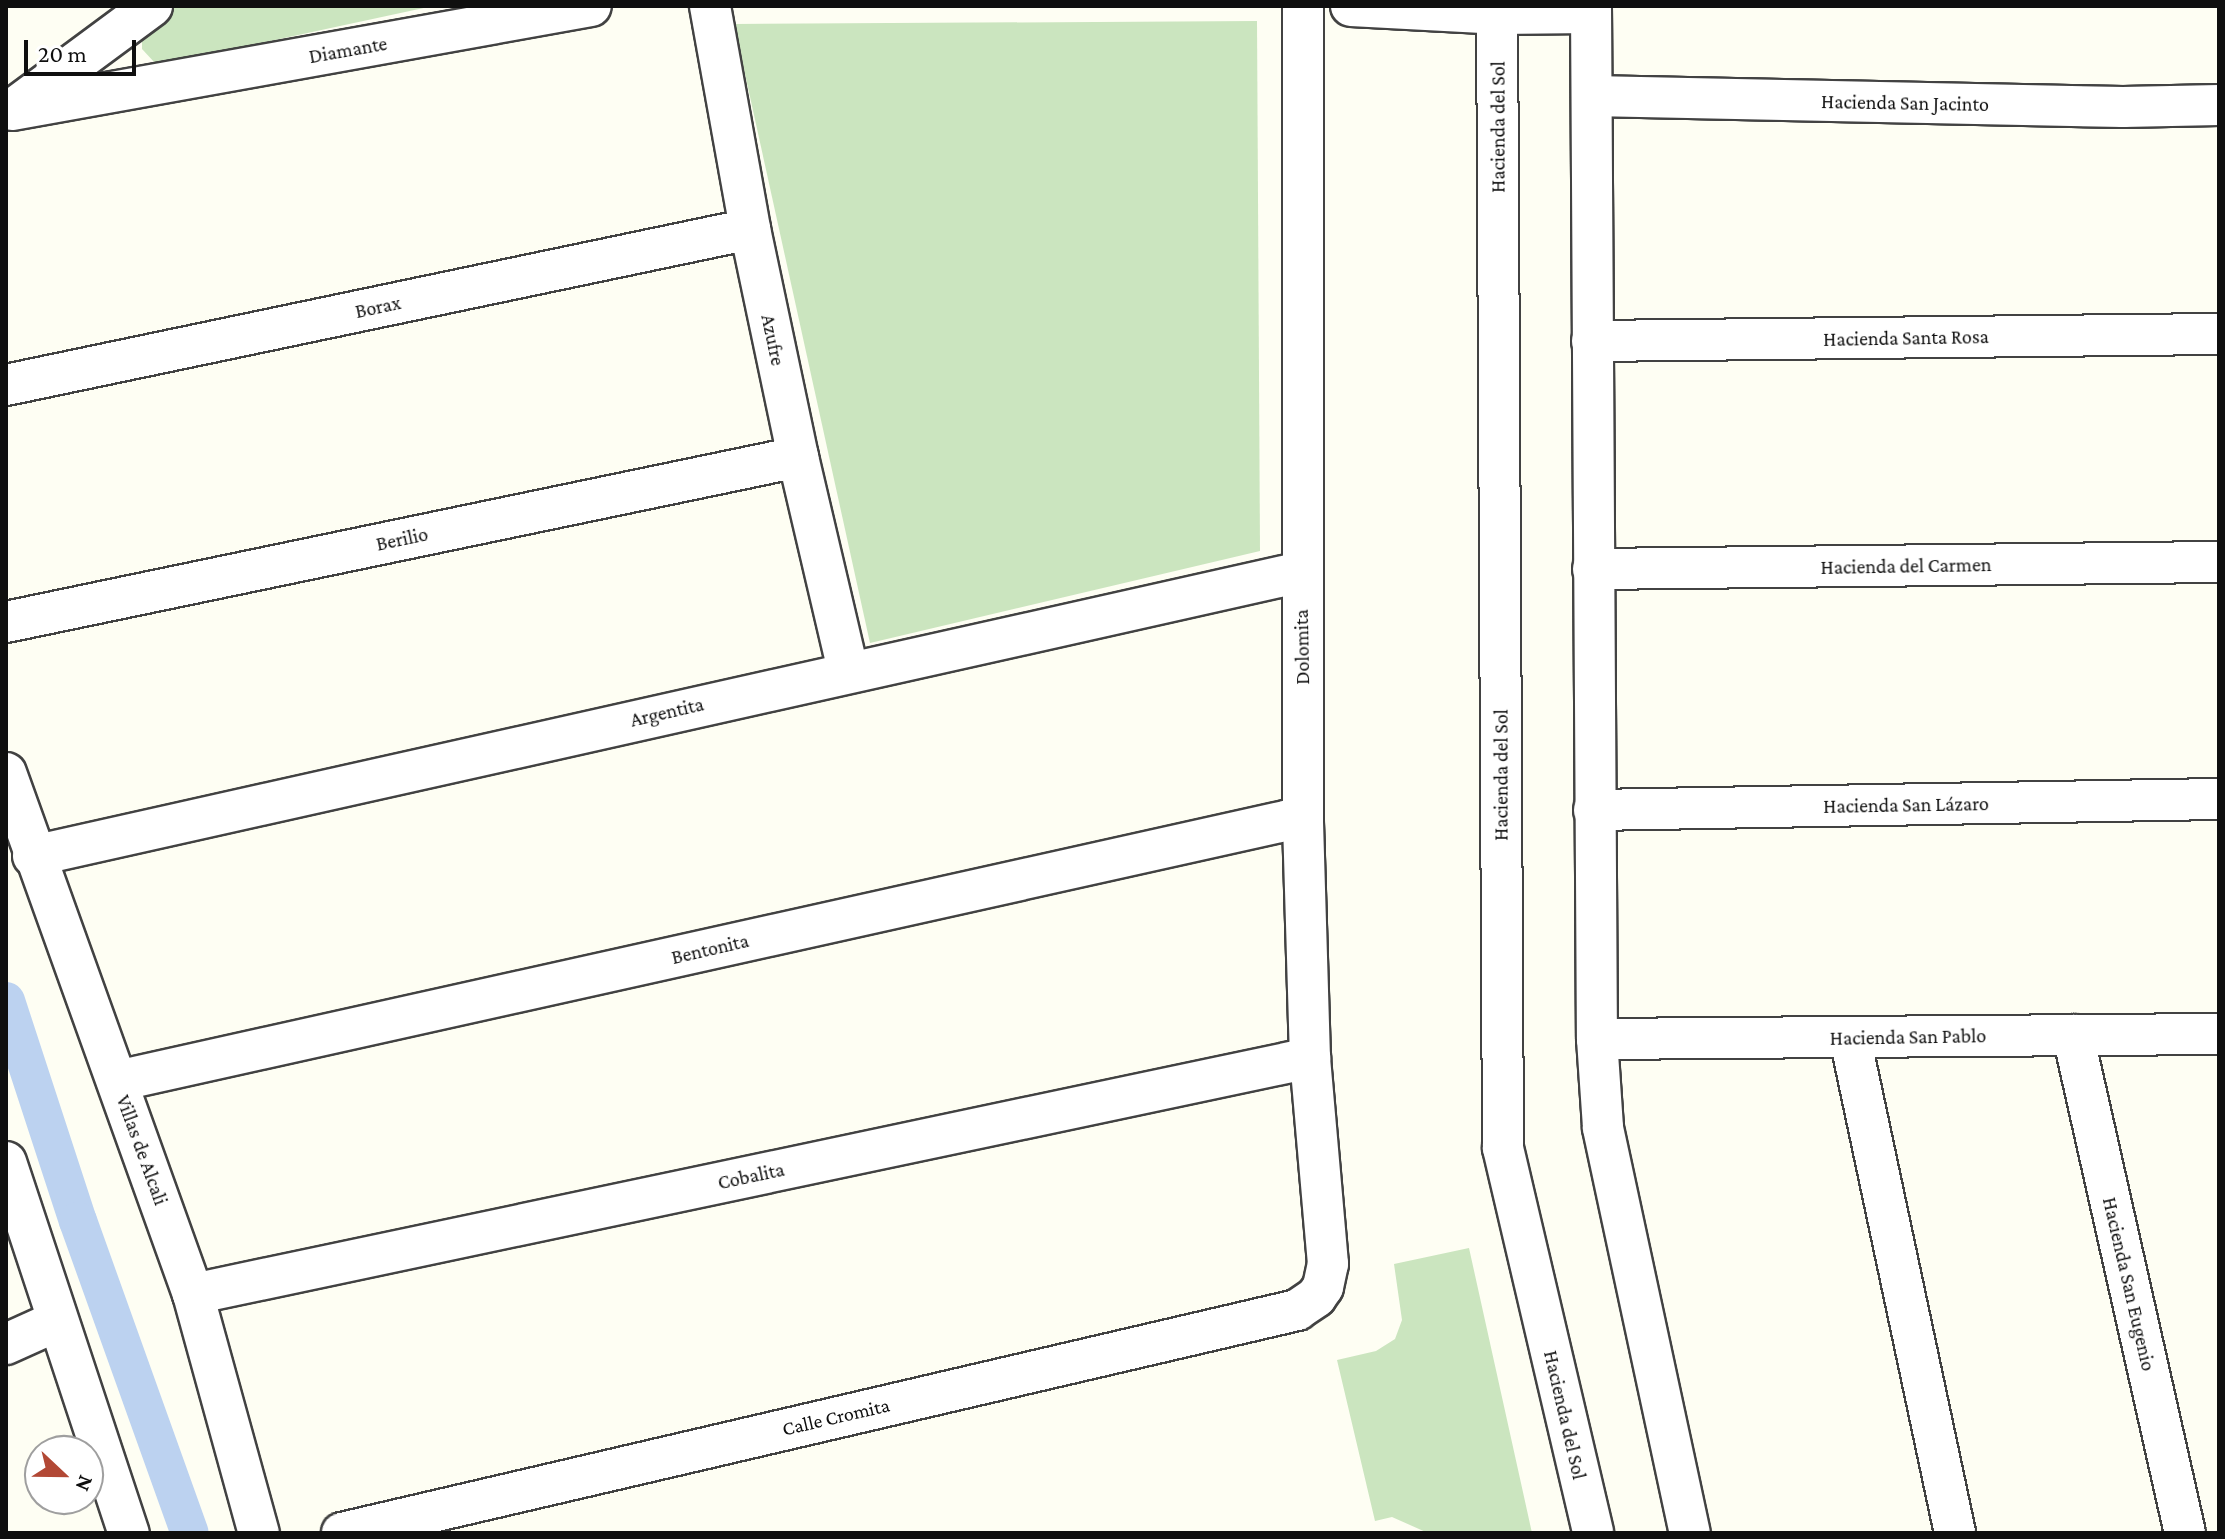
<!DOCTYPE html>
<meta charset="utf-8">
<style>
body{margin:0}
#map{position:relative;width:2225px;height:1539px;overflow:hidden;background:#fefef3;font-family:"Crimson Pro",serif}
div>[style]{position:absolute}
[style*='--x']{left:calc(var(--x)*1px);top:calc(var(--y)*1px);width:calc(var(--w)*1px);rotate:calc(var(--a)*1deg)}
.green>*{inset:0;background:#cbe5bf}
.canal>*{height:38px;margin:-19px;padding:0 19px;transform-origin:19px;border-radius:19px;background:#bcd2f0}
.roads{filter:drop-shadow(2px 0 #424242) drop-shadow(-2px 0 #424242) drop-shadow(0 2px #424242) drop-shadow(0 -2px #424242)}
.minor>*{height:40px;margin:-20px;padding:0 20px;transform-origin:20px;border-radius:20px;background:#fff}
span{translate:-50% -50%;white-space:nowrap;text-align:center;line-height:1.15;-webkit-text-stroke:8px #fff;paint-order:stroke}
.street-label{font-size:20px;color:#0f0f0f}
.frame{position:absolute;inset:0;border:8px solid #0f0f0f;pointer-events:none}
.north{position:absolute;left:24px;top:1435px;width:80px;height:80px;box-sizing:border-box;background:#fff;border:2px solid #9f9f9f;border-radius:50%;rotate:112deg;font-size:22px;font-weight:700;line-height:32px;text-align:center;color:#0f0f0f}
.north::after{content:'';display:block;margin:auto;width:28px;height:36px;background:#b24835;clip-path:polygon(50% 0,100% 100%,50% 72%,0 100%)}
.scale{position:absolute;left:24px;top:40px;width:112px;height:36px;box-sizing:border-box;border:4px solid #0f0f0f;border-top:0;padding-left:10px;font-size:24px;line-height:28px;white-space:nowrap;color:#0f0f0f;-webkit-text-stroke:6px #fff;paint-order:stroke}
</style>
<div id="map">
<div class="green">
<div style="clip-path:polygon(171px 6px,433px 6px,178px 61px,155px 63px,142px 49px,142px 36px)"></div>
<div style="clip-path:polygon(1257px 21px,1260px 551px,870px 643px,734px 24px)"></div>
<div style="clip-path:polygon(1469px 1248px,1532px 1533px,1428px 1533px,1392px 1517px,1375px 1521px,1337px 1360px,1376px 1351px,1395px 1339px,1402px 1320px,1394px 1264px)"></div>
</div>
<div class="canal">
<div style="--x:6;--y:1001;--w:231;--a:71.9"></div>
<div style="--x:78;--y:1221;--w:331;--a:70.3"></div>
</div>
<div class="roads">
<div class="minor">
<div style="--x:710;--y:6;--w:227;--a:79.8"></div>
<div style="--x:750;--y:229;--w:233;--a:78.1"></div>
<div style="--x:798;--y:457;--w:220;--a:76.8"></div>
<div style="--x:1351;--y:6;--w:146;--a:3.1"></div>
<div style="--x:1497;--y:14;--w:94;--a:-0.6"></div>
<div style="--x:1497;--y:6;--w:1142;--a:89.7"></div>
<div style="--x:1503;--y:1148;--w:395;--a:76.8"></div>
<div style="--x:1591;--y:6;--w:1033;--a:89.67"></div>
<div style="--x:1597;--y:1039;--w:89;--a:86.1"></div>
<div style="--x:1603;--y:1128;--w:414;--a:77.9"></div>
<div style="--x:1592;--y:96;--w:531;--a:1.19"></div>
<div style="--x:2123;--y:107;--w:96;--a:-1.2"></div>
<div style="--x:17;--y:106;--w:168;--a:-36.5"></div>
<div style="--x:12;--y:110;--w:588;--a:-10.18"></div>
<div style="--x:1592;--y:341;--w:627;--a:-0.64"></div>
<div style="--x:6;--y:385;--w:760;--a:-11.84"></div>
<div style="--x:1593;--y:569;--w:626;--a:-0.64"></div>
<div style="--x:6;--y:622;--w:809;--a:-11.77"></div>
<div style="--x:6;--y:773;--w:554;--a:70.26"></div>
<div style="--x:193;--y:1294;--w:248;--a:74.6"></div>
<div style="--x:1594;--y:810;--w:625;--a:-1.01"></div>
<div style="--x:33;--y:856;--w:1299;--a:-12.62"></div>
<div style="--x:2073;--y:1035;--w:510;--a:77.33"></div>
<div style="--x:1850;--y:1038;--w:506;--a:78.02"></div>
<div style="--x:1597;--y:1039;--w:622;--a:-0.46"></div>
<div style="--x:117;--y:1081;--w:1215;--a:-12.55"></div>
<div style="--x:6;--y:1162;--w:391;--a:71.7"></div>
<div style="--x:193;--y:1294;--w:1142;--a:-11.93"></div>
<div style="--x:6;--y:1344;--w:56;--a:-24.3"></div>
<div style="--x:342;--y:1533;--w:981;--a:-13.14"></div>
<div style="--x:1297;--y:1310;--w:23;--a:-34"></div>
<div style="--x:1316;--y:1297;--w:12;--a:-55"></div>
<div style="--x:1323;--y:1287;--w:24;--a:-78"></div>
<div style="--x:1328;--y:1264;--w:207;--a:-95"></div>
<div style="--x:1310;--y:1058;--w:241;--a:-91.7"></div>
<div style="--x:1303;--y:817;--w:811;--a:-90"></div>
</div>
</div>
<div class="street-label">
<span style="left:348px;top:50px;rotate:-10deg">Diamante</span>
<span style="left:1905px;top:103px;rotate:1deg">Hacienda San Jacinto</span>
<span style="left:1498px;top:127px;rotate:-90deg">Hacienda del Sol</span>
<span style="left:378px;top:307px;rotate:-12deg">Borax</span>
<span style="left:1906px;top:338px;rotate:-1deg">Hacienda Santa Rosa</span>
<span style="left:773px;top:340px;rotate:78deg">Azufre</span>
<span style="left:402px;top:539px;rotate:-12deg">Berilio</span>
<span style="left:1906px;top:566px;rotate:-1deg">Hacienda del Carmen</span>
<span style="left:1302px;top:647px;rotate:-91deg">Dolomita</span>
<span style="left:667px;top:712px;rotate:-13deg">Argentita</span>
<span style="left:1501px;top:775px;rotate:-90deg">Hacienda del Sol</span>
<span style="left:1906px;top:805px;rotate:-1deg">Hacienda San Lázaro</span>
<span style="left:710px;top:949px;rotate:-13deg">Bentonita</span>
<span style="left:1908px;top:1037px;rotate:-1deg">Hacienda San Pablo</span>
<span style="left:142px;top:1150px;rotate:70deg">Villas de Alcali</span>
<span style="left:751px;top:1176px;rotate:-12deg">Cobalita</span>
<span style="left:2129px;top:1284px;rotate:77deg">Hacienda San Eugenio</span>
<span style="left:1565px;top:1415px;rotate:77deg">Hacienda del Sol</span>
<span style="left:836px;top:1417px;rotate:-13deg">Calle Cromita</span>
</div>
<div class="frame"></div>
<div class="north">N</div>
<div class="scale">20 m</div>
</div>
